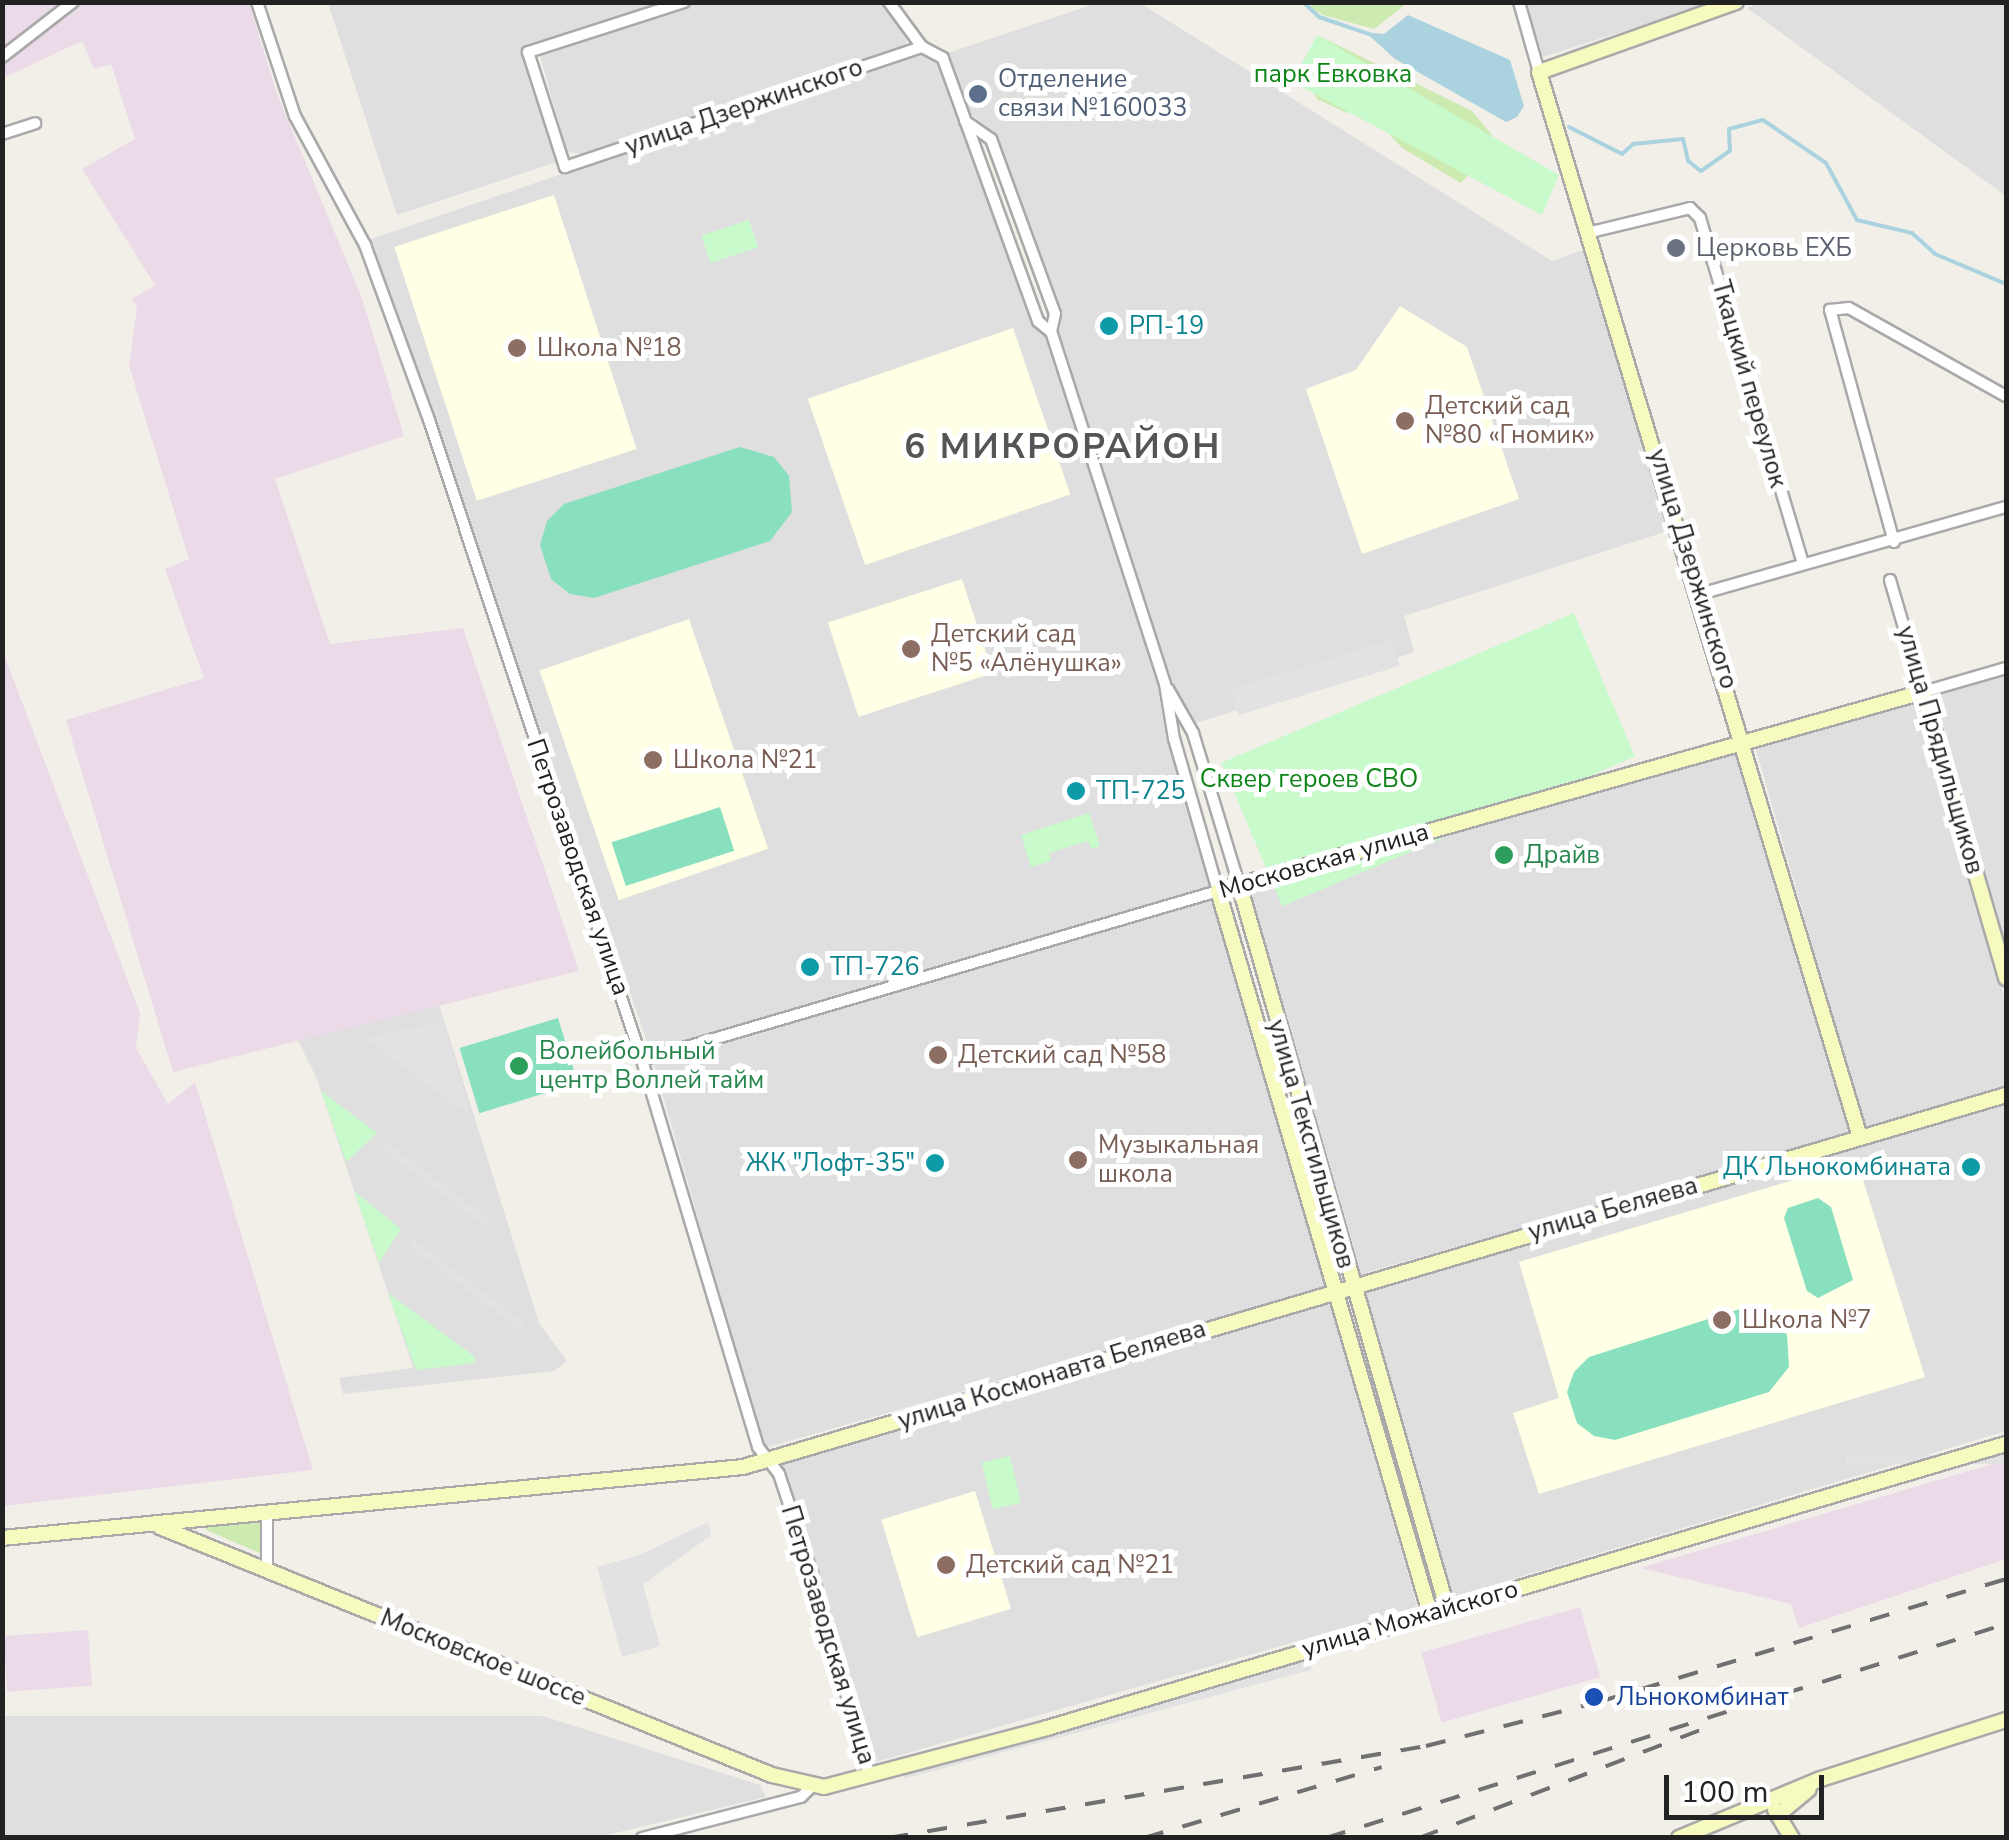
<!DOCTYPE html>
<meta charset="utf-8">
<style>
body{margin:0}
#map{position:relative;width:2009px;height:1840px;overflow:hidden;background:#f2efe9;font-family:"Nunito Sans",sans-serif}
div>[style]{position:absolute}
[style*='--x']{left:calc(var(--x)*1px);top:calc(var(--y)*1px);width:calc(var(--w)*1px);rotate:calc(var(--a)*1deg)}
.residential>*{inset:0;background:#e0dfdf;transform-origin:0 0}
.industrial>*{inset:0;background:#ebdbe8;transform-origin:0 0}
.education>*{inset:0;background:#ffffe5;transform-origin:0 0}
.grass>*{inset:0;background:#cdebb0}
.park>*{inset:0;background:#c8facc;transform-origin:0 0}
.pitch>*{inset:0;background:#88e0be;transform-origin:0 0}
.parking>*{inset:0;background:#e2e2e2;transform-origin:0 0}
.water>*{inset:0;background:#aad3df}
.stream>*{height:4px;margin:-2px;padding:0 2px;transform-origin:2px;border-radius:2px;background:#aad3df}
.roads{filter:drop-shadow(2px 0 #a9a9a9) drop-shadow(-2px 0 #a9a9a9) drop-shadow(0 2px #a9a9a9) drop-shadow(0 -2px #a9a9a9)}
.street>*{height:10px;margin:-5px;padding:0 5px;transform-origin:5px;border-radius:5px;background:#fff}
.secondary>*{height:14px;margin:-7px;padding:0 7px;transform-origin:7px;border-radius:7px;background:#f7fabf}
.rail>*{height:4px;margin-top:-2px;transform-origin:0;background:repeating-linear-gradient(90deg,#707070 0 20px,transparent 0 40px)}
.dots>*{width:28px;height:28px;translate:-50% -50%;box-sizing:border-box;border:5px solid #fff;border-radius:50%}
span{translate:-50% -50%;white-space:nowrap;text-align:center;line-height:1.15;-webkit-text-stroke:10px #fff;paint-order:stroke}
.park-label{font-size:25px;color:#0c8416}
.service-label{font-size:25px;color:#4e5e75}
.left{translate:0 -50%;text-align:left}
.street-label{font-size:25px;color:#222}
.worship-label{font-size:25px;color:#5b616d}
.culture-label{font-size:25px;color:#0d838f}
.right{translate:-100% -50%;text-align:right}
.education-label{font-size:25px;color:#785e54}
.leisure-label{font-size:25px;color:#27864d}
.transit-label{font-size:25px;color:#164399}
.district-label{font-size:35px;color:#555;font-weight:700;letter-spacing:2.5px}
.frame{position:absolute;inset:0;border:5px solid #222;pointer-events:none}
.scale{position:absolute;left:1664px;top:1775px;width:160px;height:45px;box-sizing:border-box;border:5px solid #222;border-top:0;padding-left:12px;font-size:30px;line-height:35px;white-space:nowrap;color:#222;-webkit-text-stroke:8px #fff;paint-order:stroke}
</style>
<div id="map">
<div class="residential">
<div style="clip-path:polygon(1762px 2px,2006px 3px,2006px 196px,1747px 8px)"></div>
<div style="clip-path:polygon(328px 3px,669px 3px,523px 49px,560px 161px,397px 215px)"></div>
<div style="clip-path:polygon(696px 3px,886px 3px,908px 44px,588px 155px,567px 152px,540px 56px)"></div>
<div style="clip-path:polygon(1097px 3px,1140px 3px,1552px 261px,1586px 249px,1671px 530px,1404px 616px,1414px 652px,1194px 724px,1170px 676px,1056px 331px,1060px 312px,996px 134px,968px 112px,948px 53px)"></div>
<div style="clip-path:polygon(1525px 3px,1525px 2px,1711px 3px,1543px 57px)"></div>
<div style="clip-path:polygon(922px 51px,938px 61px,1032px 322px,1044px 334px,1056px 368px,1157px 681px,1166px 737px,1210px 887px,650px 1051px,371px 239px)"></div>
<div style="clip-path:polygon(2006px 674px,2006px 952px,1932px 696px)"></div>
<div style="clip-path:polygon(1919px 700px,2006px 1003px,2006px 1088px,1865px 1129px,1755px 746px)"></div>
<div style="left:1741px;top:750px;width:399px;height:514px;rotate:74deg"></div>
<div style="left:1214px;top:899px;width:404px;height:584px;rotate:74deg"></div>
<div style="clip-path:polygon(438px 1001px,539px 1323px,567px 1361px,554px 1371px,343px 1394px,339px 1378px,413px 1368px,317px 1079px,297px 1039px)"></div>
<div style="clip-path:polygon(2006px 1101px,2006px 1431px,1450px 1598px,1359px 1293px)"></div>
<div style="left:1330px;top:1302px;width:317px;height:575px;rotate:74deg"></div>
<div style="clip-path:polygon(3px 1716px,543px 1716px,760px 1785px,766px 1797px,594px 1838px,3px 1837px)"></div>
</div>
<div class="industrial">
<div style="clip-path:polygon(2px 3px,249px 3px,277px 94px,362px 298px,404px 436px,275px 479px,330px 644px,463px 628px,579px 971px,173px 1072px,66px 720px,204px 678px,165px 569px,189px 559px,129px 366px,137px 308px,132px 299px,155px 285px,82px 169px,135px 139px,111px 64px,94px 69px,82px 41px,3px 78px)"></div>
<div style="clip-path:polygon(3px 652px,140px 1013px,136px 1048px,168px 1104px,195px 1082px,313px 1470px,3px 1506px)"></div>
<div style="clip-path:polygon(2006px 1460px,2006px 1559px,1799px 1628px,1791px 1604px,1640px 1568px)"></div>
<div style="left:1580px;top:1607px;width:73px;height:165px;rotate:74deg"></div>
<div style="left:88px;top:1630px;width:56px;height:85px;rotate:86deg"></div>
</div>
<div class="education">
<div style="left:554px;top:195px;width:267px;height:168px;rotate:72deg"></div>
<div style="clip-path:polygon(1400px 306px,1467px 347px,1519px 499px,1362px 554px,1306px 389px,1356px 370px)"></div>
<div style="left:1013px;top:328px;width:176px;height:217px;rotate:71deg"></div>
<div style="left:962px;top:579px;width:99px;height:141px;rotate:72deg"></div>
<div style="left:689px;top:619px;width:243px;height:158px;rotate:71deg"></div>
<div style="clip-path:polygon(1857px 1161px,1925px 1377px,1539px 1494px,1513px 1413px,1559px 1398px,1519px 1262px)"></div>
<div style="left:975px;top:1491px;width:123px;height:98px;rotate:73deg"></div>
</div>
<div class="grass">
<div style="clip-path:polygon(1314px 2px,1407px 2px,1407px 3px,1374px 29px,1323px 15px,1310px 7px)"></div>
<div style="clip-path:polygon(1317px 35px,1472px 111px,1492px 135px,1482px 160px,1461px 183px,1402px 148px,1390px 135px,1403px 127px,1351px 103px,1347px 113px,1317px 99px,1309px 82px)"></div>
<div style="clip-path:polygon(263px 1521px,262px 1554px,206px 1530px,205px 1526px)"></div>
</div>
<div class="park">
<div style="clip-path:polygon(1317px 35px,1559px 175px,1542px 215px,1292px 82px)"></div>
<div style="left:749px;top:220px;width:29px;height:50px;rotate:72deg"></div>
<div style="left:1574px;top:613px;width:156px;height:383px;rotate:67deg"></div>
<div style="clip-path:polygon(1089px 813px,1100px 846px,1091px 849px,1088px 841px,1049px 853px,1051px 861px,1031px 867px,1021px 835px)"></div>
<div style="clip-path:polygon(321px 1091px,377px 1133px,346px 1162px)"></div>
<div style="clip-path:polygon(354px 1191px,401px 1229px,379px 1263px)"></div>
<div style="clip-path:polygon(388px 1293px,475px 1357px,475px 1363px,416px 1370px)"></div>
<div style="left:1010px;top:1456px;width:48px;height:29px;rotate:77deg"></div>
</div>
<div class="pitch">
<div style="clip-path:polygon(740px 447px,774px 457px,789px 476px,792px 512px,770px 541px,594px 598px,570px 594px,551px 579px,540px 545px,547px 521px,564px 504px)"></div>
<div style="left:720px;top:807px;width:46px;height:114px;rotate:72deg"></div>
<div style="left:558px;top:1018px;width:68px;height:103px;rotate:73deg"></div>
<div style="clip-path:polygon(1818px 1198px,1831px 1207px,1853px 1280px,1818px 1298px,1807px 1291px,1784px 1218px,1788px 1208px)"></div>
<div style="clip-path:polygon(1743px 1308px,1774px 1318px,1787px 1335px,1789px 1367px,1769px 1392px,1615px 1440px,1594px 1436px,1577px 1423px,1567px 1392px,1574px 1372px,1589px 1357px)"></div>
</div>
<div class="parking">
<div style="left:1392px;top:640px;width:27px;height:169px;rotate:73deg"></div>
<div style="clip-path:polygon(443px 1022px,469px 1115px,365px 1038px)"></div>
<div style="left:389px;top:1144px;width:126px;height:8px;rotate:37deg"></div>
<div style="left:413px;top:1240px;width:141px;height:7px;rotate:37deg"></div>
<div style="left:2006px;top:1455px;width:9px;height:160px;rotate:90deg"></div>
<div style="clip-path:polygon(708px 1522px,711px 1535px,643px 1585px,660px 1646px,622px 1657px,597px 1567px,642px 1554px)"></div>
<div style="left:1309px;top:1659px;width:11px;height:422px;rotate:75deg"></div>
</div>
<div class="water">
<div style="clip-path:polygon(1408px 15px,1510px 60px,1524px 106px,1517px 117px,1506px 122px,1395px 59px,1365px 32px,1384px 34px)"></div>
</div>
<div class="stream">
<div style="--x:1303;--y:2;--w:22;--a:43"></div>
<div style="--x:1319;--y:17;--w:53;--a:18.8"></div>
<div style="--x:1569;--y:127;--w:59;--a:27"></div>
<div style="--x:1622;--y:154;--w:15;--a:-42"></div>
<div style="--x:1633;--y:144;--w:50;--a:-5.7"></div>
<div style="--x:1683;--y:139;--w:23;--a:77"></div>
<div style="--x:1688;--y:161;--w:16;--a:38"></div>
<div style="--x:1701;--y:171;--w:35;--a:-35"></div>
<div style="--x:1730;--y:151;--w:22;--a:-93"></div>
<div style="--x:1729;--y:129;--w:35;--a:-15"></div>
<div style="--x:1763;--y:120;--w:76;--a:34.3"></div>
<div style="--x:1826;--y:163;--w:65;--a:61.5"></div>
<div style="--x:1857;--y:220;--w:57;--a:13.3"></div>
<div style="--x:1912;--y:233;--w:31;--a:42"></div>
<div style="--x:1935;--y:254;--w:77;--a:22.9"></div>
</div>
<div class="roads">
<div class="street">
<div style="--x:257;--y:2;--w:120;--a:71.6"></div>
<div style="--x:295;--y:116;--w:147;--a:61.5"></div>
<div style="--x:365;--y:245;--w:186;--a:69.9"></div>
<div style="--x:429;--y:420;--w:675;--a:71.59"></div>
<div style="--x:642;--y:1060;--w:404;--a:73.3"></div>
<div style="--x:758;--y:1447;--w:34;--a:52"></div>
<div style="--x:779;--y:1474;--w:104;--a:71.6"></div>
<div style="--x:812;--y:1573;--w:211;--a:74.1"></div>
<div style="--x:684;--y:2;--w:164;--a:162.2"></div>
<div style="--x:528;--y:52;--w:121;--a:72.2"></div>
<div style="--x:565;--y:167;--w:377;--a:-18.6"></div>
<div style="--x:1519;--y:2;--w:73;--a:74.1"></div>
<div style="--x:2;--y:57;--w:90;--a:-37.8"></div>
<div style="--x:965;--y:121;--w:32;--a:35"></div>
<div style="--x:991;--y:139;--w:186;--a:69.9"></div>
<div style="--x:1055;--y:314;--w:18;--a:103"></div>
<div style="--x:2;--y:134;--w:35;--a:-18"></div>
<div style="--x:1591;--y:232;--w:102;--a:-13.6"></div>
<div style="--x:1690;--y:208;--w:14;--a:45"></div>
<div style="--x:1700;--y:218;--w:361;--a:73.4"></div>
<div style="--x:1894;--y:542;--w:241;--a:-105.4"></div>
<div style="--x:1830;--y:310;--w:19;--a:-6"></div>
<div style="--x:1849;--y:308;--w:180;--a:29.3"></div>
<div style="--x:1890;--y:580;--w:117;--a:73.6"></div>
<div style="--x:1923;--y:692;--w:86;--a:-16.1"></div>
<div style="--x:1700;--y:594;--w:318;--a:-15.9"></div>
<div style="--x:1168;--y:689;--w:51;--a:60.4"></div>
<div style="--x:1193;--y:733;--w:158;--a:73.1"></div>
<div style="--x:642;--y:1060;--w:600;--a:-16.35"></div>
<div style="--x:1218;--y:891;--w:158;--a:-106.1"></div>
<div style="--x:1174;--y:739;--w:56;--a:-99.3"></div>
<div style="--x:1165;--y:684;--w:370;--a:-107.9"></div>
<div style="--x:1051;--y:332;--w:17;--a:-140"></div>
<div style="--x:1038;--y:321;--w:280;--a:-109.9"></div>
<div style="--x:943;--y:58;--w:24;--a:-152"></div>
<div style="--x:922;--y:47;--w:56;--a:-126.3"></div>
<div style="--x:267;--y:1570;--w:56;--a:-90"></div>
<div style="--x:642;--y:1838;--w:164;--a:-14.5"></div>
<div style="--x:801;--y:1797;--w:16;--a:-45"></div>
</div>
<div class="secondary">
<div style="--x:1736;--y:2;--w:209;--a:160.4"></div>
<div style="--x:1539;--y:72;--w:1112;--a:73.23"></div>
<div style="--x:1239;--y:884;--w:753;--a:73.97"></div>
<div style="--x:160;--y:1527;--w:660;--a:22.06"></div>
<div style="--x:772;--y:1775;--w:53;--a:13"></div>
<div style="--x:824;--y:1787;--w:231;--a:-14.8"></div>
<div style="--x:1047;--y:1728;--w:1000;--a:-16.5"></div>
<div style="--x:2;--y:1538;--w:744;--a:-5.47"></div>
<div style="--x:743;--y:1467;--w:1317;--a:-16.41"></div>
<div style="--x:1430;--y:1613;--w:752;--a:-106.36"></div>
<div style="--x:1218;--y:891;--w:733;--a:-15.76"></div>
<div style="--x:1923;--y:692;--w:298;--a:73.8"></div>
<div style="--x:1775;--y:1810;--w:33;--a:59"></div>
<div style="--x:1778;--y:1815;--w:40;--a:-40"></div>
<div style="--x:1679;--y:1838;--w:154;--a:-22.6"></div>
<div style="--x:1821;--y:1779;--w:194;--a:-17.7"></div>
</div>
</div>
<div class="rail">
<div style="--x:888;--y:1838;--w:546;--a:-9.7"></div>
<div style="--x:1426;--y:1746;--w:182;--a:-14.3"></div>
<div style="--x:1602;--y:1701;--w:422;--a:-16.8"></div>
<div style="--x:1144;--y:1838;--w:248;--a:-16.6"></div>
<div style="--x:1326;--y:1838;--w:713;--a:-17.47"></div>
<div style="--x:1419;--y:1838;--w:316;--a:-21"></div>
</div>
<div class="dots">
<div style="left:978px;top:94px;background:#5c6f8a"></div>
<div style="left:1676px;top:248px;background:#6b7280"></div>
<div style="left:1109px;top:326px;background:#0f9aa8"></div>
<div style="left:517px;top:348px;background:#8d6e63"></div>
<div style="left:1405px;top:421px;background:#8d6e63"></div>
<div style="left:911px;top:649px;background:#8d6e63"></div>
<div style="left:653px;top:760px;background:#8d6e63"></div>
<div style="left:1076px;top:791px;background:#0f9aa8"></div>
<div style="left:1504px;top:855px;background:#2e9e5b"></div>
<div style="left:810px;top:967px;background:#0f9aa8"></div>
<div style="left:938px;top:1055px;background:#8d6e63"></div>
<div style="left:519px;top:1066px;background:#2e9e5b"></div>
<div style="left:1078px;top:1160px;background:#8d6e63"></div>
<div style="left:935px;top:1163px;background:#0f9aa8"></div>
<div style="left:1971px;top:1167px;background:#0f9aa8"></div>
<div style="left:1722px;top:1320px;background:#8d6e63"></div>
<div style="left:946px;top:1565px;background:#8d6e63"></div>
<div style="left:1594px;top:1697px;background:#1a4fb4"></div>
</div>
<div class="park-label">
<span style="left:1333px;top:74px">парк Евковка</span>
<span style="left:1309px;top:779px">Сквер героев СВО</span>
</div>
<div class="service-label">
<span class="left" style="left:998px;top:94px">Отделение<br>связи №160033</span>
</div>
<div class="street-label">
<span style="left:744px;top:107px;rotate:-19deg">улица Дзержинского</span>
<span style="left:1749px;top:384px;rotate:74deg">Ткацкий переулок</span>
<span style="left:1693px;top:569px;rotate:73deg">улица Дзержинского</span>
<span style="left:1940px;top:750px;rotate:74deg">улица Прядильщиков</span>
<span style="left:1324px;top:861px;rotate:-16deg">Московская улица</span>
<span style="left:578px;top:867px;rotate:71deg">Петрозаводская улица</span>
<span style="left:1311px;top:1144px;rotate:74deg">улица Текстильщиков</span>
<span style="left:1613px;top:1209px;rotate:-16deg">улица Беляева</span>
<span style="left:1052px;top:1375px;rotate:-17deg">улица Космонавта Беляева</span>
<span style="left:1410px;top:1619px;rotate:-16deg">улица Можайского</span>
<span style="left:828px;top:1635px;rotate:73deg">Петрозаводская улица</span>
<span style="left:483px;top:1658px;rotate:22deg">Московское шоссе</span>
</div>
<div class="worship-label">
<span class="left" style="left:1696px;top:248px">Церковь ЕХБ</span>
</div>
<div class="culture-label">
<span class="left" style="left:1129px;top:326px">РП-19</span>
<span class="left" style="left:1096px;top:791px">ТП-725</span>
<span class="left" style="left:830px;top:967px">ТП-726</span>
<span class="right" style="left:915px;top:1163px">ЖК "Лофт-35"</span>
<span class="right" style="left:1951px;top:1167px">ДК Льнокомбината</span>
</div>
<div class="education-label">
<span class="left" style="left:537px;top:348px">Школа №18</span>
<span class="left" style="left:1425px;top:421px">Детский сад<br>№80 «Гномик»</span>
<span class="left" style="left:931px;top:649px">Детский сад<br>№5 «Алёнушка»</span>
<span class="left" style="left:673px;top:760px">Школа №21</span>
<span class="left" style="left:958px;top:1055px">Детский сад №58</span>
<span class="left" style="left:1098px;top:1160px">Музыкальная<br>школа</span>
<span class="left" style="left:1742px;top:1320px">Школа №7</span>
<span class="left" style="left:966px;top:1565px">Детский сад №21</span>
</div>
<div class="leisure-label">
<span class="left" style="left:1524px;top:855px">Драйв</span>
<span class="left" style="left:539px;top:1066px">Волейбольный<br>центр Воллей тайм</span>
</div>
<div class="transit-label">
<span class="left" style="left:1616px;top:1697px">Льнокомбинат</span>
</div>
<div class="district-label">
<span style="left:1063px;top:447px">6 МИКРОРАЙОН</span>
</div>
<div class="frame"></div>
<div class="scale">100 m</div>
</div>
